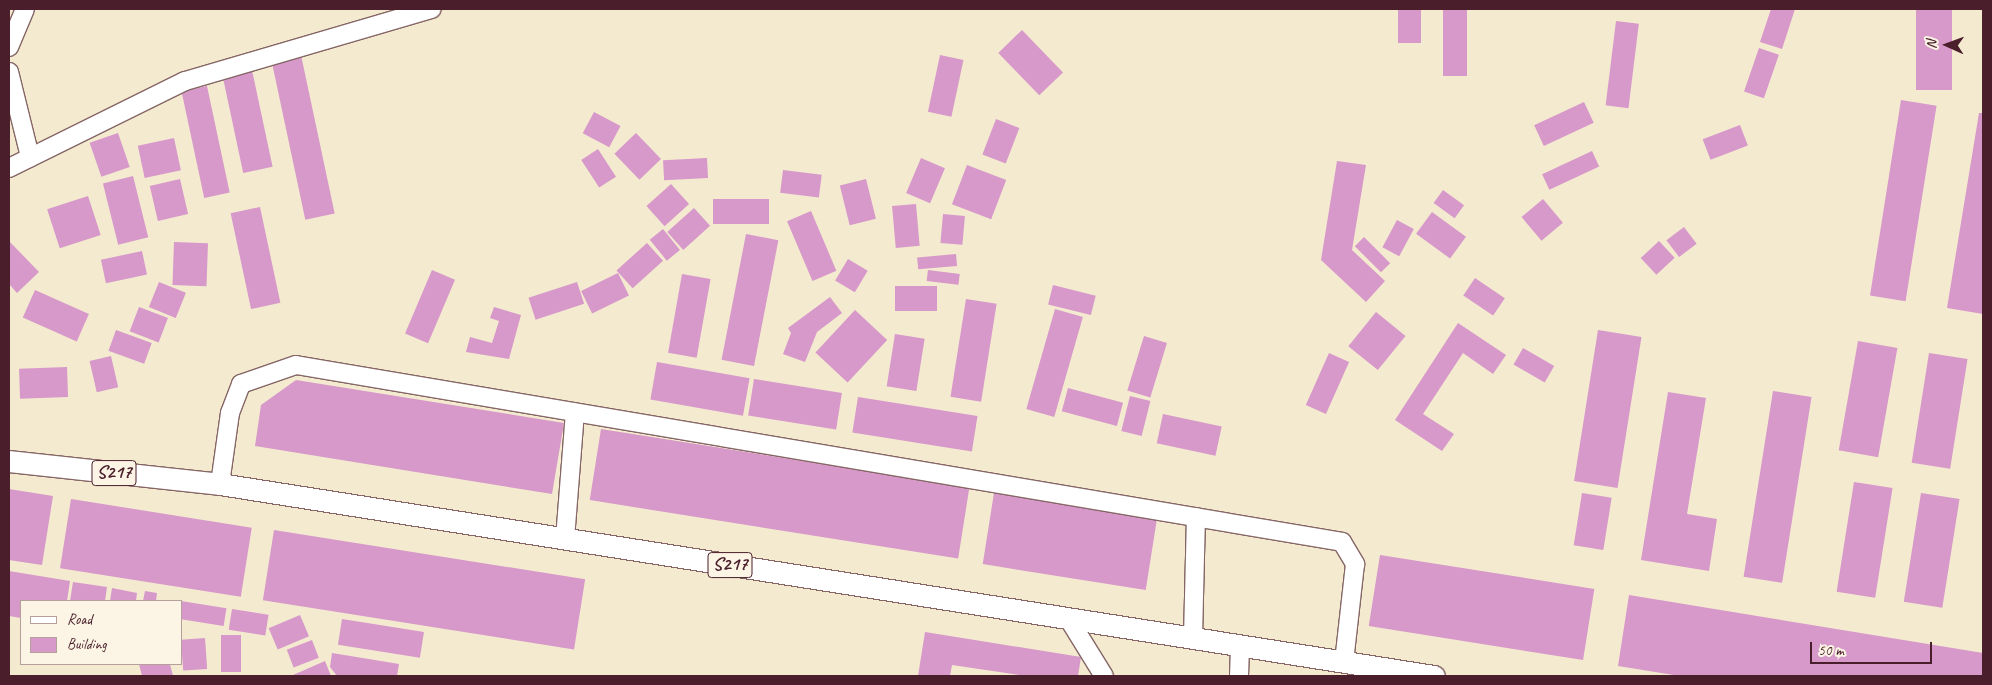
<!DOCTYPE html>
<style>
body{margin:0}
#map{position:relative;width:1992px;height:685px;overflow:hidden;background:#f3ead0;font-family:Caveat,sans-serif}
div>[style]{position:absolute}
[style*='--x']{left:calc(var(--x)*1px);top:calc(var(--y)*1px);width:calc(var(--w)*1px);rotate:calc(var(--a)*1deg)}
.building>*{inset:0;background:#d798ca;transform-origin:0 0}
.roads{filter:drop-shadow(1px 0 #856665) drop-shadow(-1px 0 #856665) drop-shadow(0 1px #856665) drop-shadow(0 -1px #856665)}
.minor>*{height:18px;margin:-9px;padding:0 9px;transform-origin:9px;border-radius:9px;background:#fff}
.major>*{height:21px;margin:-10.5px;padding:0 10.5px;transform-origin:10.5px;border-radius:10.5px;background:#fff}
span{translate:-50% -50%;white-space:nowrap;text-align:center;line-height:1.15;-webkit-text-stroke:4px #fcf5e5;paint-order:stroke}
.shield-label span{padding:1px 4px;background:#fcf5e5;border:1px solid;border-radius:4px;-webkit-text-stroke-width:0}
.shield-label{font-size:19px;color:#4a1f2b;font-weight:700}
.frame{position:absolute;inset:0;border:10px solid #4a1f2b;pointer-events:none}
.legend{position:absolute;left:20px;top:600px;width:162px;height:65px;box-sizing:border-box;background:#fcf5e5;border:1px solid #b59f9b;margin:0;padding:6px 9px;list-style:none;font-size:15px;color:#4a1f2b}
.legend li{display:flex;align-items:center;gap:10px;height:25px}
.legend b{width:25px;border:1px solid #b59f9b}
.north{position:absolute;left:1922px;top:20px;width:50px;height:50px;-webkit-text-stroke:4px #fcf5e5;paint-order:stroke;rotate:272deg;font-size:14px;font-weight:700;line-height:20px;text-align:center;color:#4a1f2b}
.north::after{content:'';display:block;margin:auto;width:18px;height:22px;background:#4a1f2b;clip-path:polygon(50% 0,100% 100%,50% 72%,0 100%)}
.scale{position:absolute;left:1810px;top:642px;width:122px;height:22px;box-sizing:border-box;border:2px solid #4a1f2b;border-top:0;padding-left:6px;font-size:15px;line-height:18px;white-space:nowrap;color:#4a1f2b;-webkit-text-stroke:4px #fcf5e5;paint-order:stroke}
</style>
<div id="map">
<div class="building">
<div style="left:1398px;top:9px;width:23px;height:34px"></div>
<div style="left:1443px;top:9px;width:24px;height:67px"></div>
<div style="clip-path:polygon(1771px 9px,1795px 9px,1782px 49px,1760px 42px)"></div>
<div style="left:1916px;top:9px;width:36px;height:81px"></div>
<div style="left:1616px;top:21px;width:23px;height:85px;rotate:7deg"></div>
<div style="left:1022px;top:30px;width:59px;height:33px;rotate:46deg"></div>
<div style="left:1759px;top:48px;width:21px;height:46px;rotate:19deg"></div>
<div style="left:301px;top:55px;width:162px;height:30px;rotate:78deg"></div>
<div style="left:940px;top:55px;width:24px;height:58px;rotate:12deg"></div>
<div style="left:252px;top:70px;width:99px;height:30px;rotate:78deg"></div>
<div style="left:207px;top:86px;width:109px;height:26px;rotate:78deg"></div>
<div style="left:1901px;top:100px;width:36px;height:198px;rotate:9deg"></div>
<div style="left:1584px;top:102px;width:23px;height:55px;rotate:65deg"></div>
<div style="left:594px;top:112px;width:30px;height:24px;rotate:28deg"></div>
<div style="clip-path:polygon(1979px 113px,1983px 113px,1983px 314px,1947px 308px)"></div>
<div style="left:996px;top:119px;width:25px;height:38px;rotate:21deg"></div>
<div style="left:1740px;top:125px;width:22px;height:40px;rotate:69deg"></div>
<div style="left:118px;top:133px;width:36px;height:30px;rotate:71deg"></div>
<div style="left:636px;top:133px;width:36px;height:30px;rotate:46deg"></div>
<div style="left:174px;top:138px;width:33px;height:37px;rotate:78deg"></div>
<div style="left:598px;top:149px;width:33px;height:20px;rotate:57deg"></div>
<div style="left:1592px;top:151px;width:17px;height:55px;rotate:65deg"></div>
<div style="left:707px;top:158px;width:20px;height:44px;rotate:87deg"></div>
<div style="left:921px;top:158px;width:26px;height:38px;rotate:23deg"></div>
<div style="clip-path:polygon(1337px 161px,1366px 165px,1352px 250px,1385px 281px,1366px 302px,1321px 260px)"></div>
<div style="left:967px;top:165px;width:42px;height:42px;rotate:21deg"></div>
<div style="left:783px;top:170px;width:39px;height:23px;rotate:7deg"></div>
<div style="left:133px;top:176px;width:63px;height:31px;rotate:76deg"></div>
<div style="left:180px;top:179px;width:36px;height:31px;rotate:77deg"></div>
<div style="left:866px;top:179px;width:41px;height:27px;rotate:76deg"></div>
<div style="left:671px;top:184px;width:27px;height:33px;rotate:48deg"></div>
<div style="left:1443px;top:190px;width:26px;height:16px;rotate:36deg"></div>
<div style="left:88px;top:196px;width:41px;height:43px;rotate:72deg"></div>
<div style="left:713px;top:199px;width:56px;height:25px"></div>
<div style="left:1543px;top:199px;width:31px;height:28px;rotate:50deg"></div>
<div style="left:916px;top:204px;width:42px;height:24px;rotate:85deg"></div>
<div style="left:260px;top:207px;width:98px;height:30px;rotate:78deg"></div>
<div style="left:694px;top:208px;width:24px;height:36px;rotate:48deg"></div>
<div style="left:811px;top:211px;width:65px;height:26px;rotate:67deg"></div>
<div style="left:1432px;top:212px;width:42px;height:27px;rotate:36deg"></div>
<div style="left:943px;top:214px;width:22px;height:29px;rotate:5deg"></div>
<div style="left:1397px;top:220px;width:19px;height:31px;rotate:28deg"></div>
<div style="left:1684px;top:227px;width:21px;height:22px;rotate:53deg"></div>
<div style="left:663px;top:229px;width:27px;height:17px;rotate:51deg"></div>
<div style="left:746px;top:234px;width:33px;height:128px;rotate:11deg"></div>
<div style="left:1364px;top:237px;width:37px;height:13px;rotate:45deg"></div>
<div style="clip-path:polygon(9px 241px,39px 272px,17px 293px,9px 284px)"></div>
<div style="left:1659px;top:241px;width:23px;height:25px;rotate:47deg"></div>
<div style="left:174px;top:242px;width:34px;height:43px;rotate:2deg"></div>
<div style="left:647px;top:243px;width:24px;height:41px;rotate:48deg"></div>
<div style="left:142px;top:251px;width:24px;height:42px;rotate:78deg"></div>
<div style="left:956px;top:254px;width:12px;height:39px;rotate:85deg"></div>
<div style="left:848px;top:259px;width:23px;height:25px;rotate:31deg"></div>
<div style="left:432px;top:270px;width:25px;height:69px;rotate:23deg"></div>
<div style="left:928px;top:270px;width:32px;height:11px;rotate:7deg"></div>
<div style="left:618px;top:273px;width:25px;height:41px;rotate:64deg"></div>
<div style="left:682px;top:274px;width:29px;height:80px;rotate:10deg"></div>
<div style="left:1475px;top:278px;width:36px;height:21px;rotate:34deg"></div>
<div style="left:159px;top:282px;width:29px;height:27px;rotate:22deg"></div>
<div style="left:577px;top:282px;width:23px;height:51px;rotate:72deg"></div>
<div style="left:1053px;top:285px;width:44px;height:20px;rotate:14deg"></div>
<div style="left:895px;top:286px;width:42px;height:25px"></div>
<div style="left:35px;top:290px;width:59px;height:30px;rotate:24deg"></div>
<div style="clip-path:polygon(830px 297px,842px 313px,817px 332px,805px 362px,783px 354px,791px 333px,788px 328px)"></div>
<div style="left:966px;top:299px;width:31px;height:99px;rotate:9deg"></div>
<div style="left:139px;top:307px;width:31px;height:26px;rotate:21deg"></div>
<div style="clip-path:polygon(494px 307px,521px 315px,509px 359px,466px 352px,470px 337px,492px 343px,499px 321px,490px 318px)"></div>
<div style="left:1055px;top:309px;width:29px;height:104px;rotate:16deg"></div>
<div style="left:855px;top:310px;width:44px;height:58px;rotate:43deg"></div>
<div style="left:1376px;top:312px;width:38px;height:44px;rotate:39deg"></div>
<div style="clip-path:polygon(1458px 323px,1506px 355px,1493px 374px,1463px 353px,1423px 414px,1454px 434px,1442px 451px,1395px 420px)"></div>
<div style="left:116px;top:330px;width:38px;height:22px;rotate:20deg"></div>
<div style="left:1598px;top:330px;width:44px;height:153px;rotate:9deg"></div>
<div style="left:895px;top:334px;width:30px;height:53px;rotate:9deg"></div>
<div style="left:1144px;top:336px;width:24px;height:57px;rotate:17deg"></div>
<div style="left:1858px;top:341px;width:40px;height:111px;rotate:10deg"></div>
<div style="left:1523px;top:348px;width:36px;height:19px;rotate:30deg"></div>
<div style="left:1329px;top:353px;width:22px;height:57px;rotate:24deg"></div>
<div style="left:1929px;top:353px;width:39px;height:111px;rotate:9deg"></div>
<div style="left:111px;top:356px;width:32px;height:22px;rotate:77deg"></div>
<div style="left:657px;top:362px;width:94px;height:38px;rotate:10deg"></div>
<div style="left:67px;top:367px;width:30px;height:48px;rotate:88deg"></div>
<div style="left:754px;top:379px;width:89px;height:37px;rotate:9deg"></div>
<div style="clip-path:polygon(296px 380px,564px 423px,552px 494px,255px 446px,261px 405px)"></div>
<div style="left:1068px;top:388px;width:57px;height:24px;rotate:15deg"></div>
<div style="left:1773px;top:391px;width:39px;height:188px;rotate:9deg"></div>
<div style="clip-path:polygon(1668px 392px,1706px 398px,1687px 514px,1717px 519px,1709px 571px,1641px 560px)"></div>
<div style="left:1130px;top:396px;width:21px;height:36px;rotate:14deg"></div>
<div style="left:858px;top:397px;width:121px;height:36px;rotate:9deg"></div>
<div style="left:1163px;top:414px;width:60px;height:30px;rotate:12deg"></div>
<div style="left:601px;top:429px;width:373px;height:72px;rotate:9deg"></div>
<div style="left:1854px;top:482px;width:39px;height:111px;rotate:9deg"></div>
<div style="clip-path:polygon(9px 489px,53px 496px,42px 565px,9px 560px)"></div>
<div style="left:994px;top:493px;width:165px;height:72px;rotate:9deg"></div>
<div style="left:1582px;top:493px;width:30px;height:53px;rotate:9deg"></div>
<div style="left:1921px;top:493px;width:39px;height:110px;rotate:9deg"></div>
<div style="left:71px;top:499px;width:183px;height:70px;rotate:9deg"></div>
<div style="left:274px;top:530px;width:315px;height:71px;rotate:9deg"></div>
<div style="left:1380px;top:555px;width:217px;height:72px;rotate:9deg"></div>
<div style="clip-path:polygon(9px 571px,70px 581px,67px 601px,21px 601px,21px 618px,9px 616px)"></div>
<div style="clip-path:polygon(73px 582px,107px 587px,105px 601px,70px 601px)"></div>
<div style="clip-path:polygon(112px 588px,137px 593px,136px 601px,110px 601px)"></div>
<div style="clip-path:polygon(145px 591px,157px 593px,156px 601px,143px 601px)"></div>
<div style="clip-path:polygon(1629px 595px,1983px 653px,1983px 676px,1680px 676px,1618px 666px)"></div>
<div style="left:181px;top:601px;width:46px;height:18px;rotate:9deg"></div>
<div style="left:232px;top:609px;width:37px;height:21px;rotate:9deg"></div>
<div style="left:300px;top:615px;width:23px;height:34px;rotate:67deg"></div>
<div style="left:342px;top:619px;width:83px;height:26px;rotate:9deg"></div>
<div style="clip-path:polygon(925px 632px,1081px 657px,1078px 676px,1026px 676px,952px 665px,950px 676px,918px 676px)"></div>
<div style="left:221px;top:635px;width:20px;height:37px"></div>
<div style="left:205px;top:638px;width:31px;height:24px;rotate:86deg"></div>
<div style="left:312px;top:640px;width:19px;height:27px;rotate:69deg"></div>
<div style="clip-path:polygon(332px 653px,399px 664px,397px 676px,337px 676px,330px 667px)"></div>
<div style="clip-path:polygon(325px 661px,331px 676px,294px 676px,293px 675px)"></div>
<div style="clip-path:polygon(139px 664px,170px 664px,173px 676px,142px 676px)"></div>
</div>
<div class="roads">
<div class="minor">
<div style="--x:9;--y:47;--w:41;--a:-67.2"></div>
<div style="--x:9;--y:72;--w:88;--a:76.1"></div>
<div style="--x:9;--y:168;--w:196;--a:-26.3"></div>
<div style="--x:185;--y:81;--w:257;--a:-16.3"></div>
<div style="--x:220;--y:484;--w:72;--a:-82"></div>
<div style="--x:230;--y:413;--w:31;--a:-69"></div>
<div style="--x:241;--y:384;--w:58;--a:-19.1"></div>
<div style="--x:296;--y:365;--w:1061;--a:9.6"></div>
<div style="--x:1342;--y:542;--w:26;--a:59"></div>
<div style="--x:1355;--y:564;--w:99;--a:96.4"></div>
<div style="--x:565;--y:539;--w:127;--a:-85.5"></div>
<div style="--x:1068;--y:618;--w:68;--a:58.2"></div>
<div style="--x:1193;--y:638;--w:121;--a:-88.6"></div>
<div style="--x:1239;--y:676;--w:30;--a:-88"></div>
</div>
<div class="major">
<div style="--x:9;--y:461;--w:212;--a:6.2"></div>
<div style="--x:220;--y:484;--w:1229;--a:8.99"></div>
</div>
</div>
<div class="shield-label">
<span style="left:114px;top:473px">S217</span>
<span style="left:730px;top:565px">S217</span>
</div>
<div class="frame"></div>
<ul class="legend">
<li><b style="height:6px;background:#fff"></b>Road</li>
<li><b style="height:14px;background:#d798ca"></b>Building</li>
</ul>
<div class="north">N</div>
<div class="scale">50 m</div>
</div>
